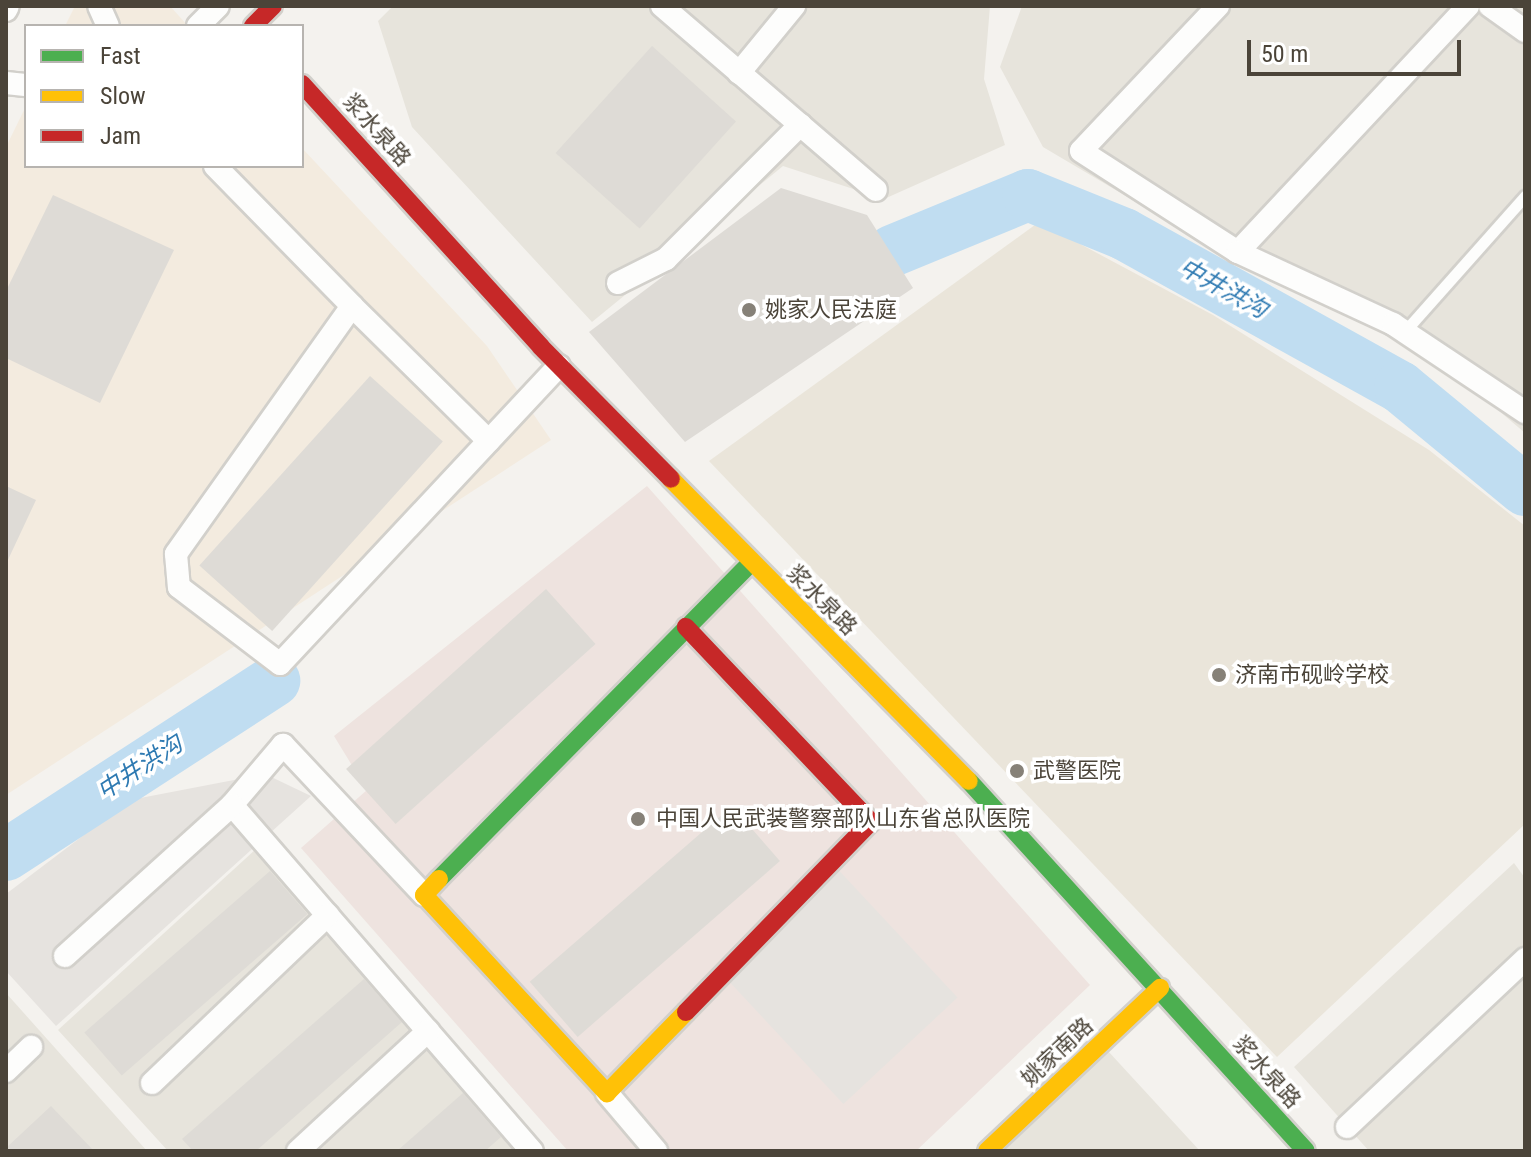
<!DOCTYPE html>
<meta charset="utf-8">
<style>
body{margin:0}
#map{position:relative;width:1531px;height:1157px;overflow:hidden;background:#f4f2ee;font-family:"Roboto Condensed","Noto Sans SC",sans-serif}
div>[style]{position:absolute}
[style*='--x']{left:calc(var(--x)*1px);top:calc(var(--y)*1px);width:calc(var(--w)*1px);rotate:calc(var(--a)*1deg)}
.residential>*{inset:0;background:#e7e4dc}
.commercial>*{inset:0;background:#f3ebdf}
.education>*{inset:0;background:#eae5da}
.medical>*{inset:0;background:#eee3df}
.parking>*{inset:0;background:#e6e3df;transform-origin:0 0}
.river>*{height:52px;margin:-26px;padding:0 26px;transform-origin:26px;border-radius:26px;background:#c0ddf1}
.building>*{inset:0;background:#dedbd6;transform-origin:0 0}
.roads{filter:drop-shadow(2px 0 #d2d0cb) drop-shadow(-2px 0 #d2d0cb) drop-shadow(0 2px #d2d0cb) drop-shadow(0 -2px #d2d0cb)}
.lane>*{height:11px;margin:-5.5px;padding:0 5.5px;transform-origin:5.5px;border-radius:5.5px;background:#fdfdfc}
.street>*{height:22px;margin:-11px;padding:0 11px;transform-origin:11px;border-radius:11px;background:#fdfdfc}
.fast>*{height:18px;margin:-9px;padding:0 9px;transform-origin:9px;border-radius:9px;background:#4caf50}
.slow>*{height:18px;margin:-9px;padding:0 9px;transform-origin:9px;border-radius:9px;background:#ffc107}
.jam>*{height:18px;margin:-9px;padding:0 9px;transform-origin:9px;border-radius:9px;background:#c62828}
.dots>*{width:22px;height:22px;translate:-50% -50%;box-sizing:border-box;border:4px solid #fff;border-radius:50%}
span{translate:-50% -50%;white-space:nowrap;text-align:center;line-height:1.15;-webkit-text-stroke:7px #fff;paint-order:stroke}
.street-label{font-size:22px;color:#4b4439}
.poi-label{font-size:22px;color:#4b4439}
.left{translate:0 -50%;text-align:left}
.water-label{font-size:24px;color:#2e7ab2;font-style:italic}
.frame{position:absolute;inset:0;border:8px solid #4b4439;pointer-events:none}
.legend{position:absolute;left:24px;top:24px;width:280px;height:144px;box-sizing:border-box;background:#fff;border:2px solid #b7b4b0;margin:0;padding:10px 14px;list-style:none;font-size:24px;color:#4b4439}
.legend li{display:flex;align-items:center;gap:16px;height:40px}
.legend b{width:40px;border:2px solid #b7b4b0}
.scale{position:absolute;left:1247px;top:40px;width:214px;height:36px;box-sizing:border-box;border:4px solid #4b4439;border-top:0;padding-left:10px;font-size:24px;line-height:28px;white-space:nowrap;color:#4b4439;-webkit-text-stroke:6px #fff;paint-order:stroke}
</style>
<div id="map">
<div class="residential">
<div style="clip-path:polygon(393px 6px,990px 6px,984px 79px,1005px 145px,884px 199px,783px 166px,592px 322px,412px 127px,378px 21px)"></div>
<div style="clip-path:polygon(1022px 6px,1525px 6px,1525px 433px,1422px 345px,1158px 215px,1043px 147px,1000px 67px)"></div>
<div style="clip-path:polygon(267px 839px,544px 1151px,168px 1151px,58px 1030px)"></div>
<div style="clip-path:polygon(1514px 863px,1525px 878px,1525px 1151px,1369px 1151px,1294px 1067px)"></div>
<div style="clip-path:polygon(6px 993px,147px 1151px,6px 1151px)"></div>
<div style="clip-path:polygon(1108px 1051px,1200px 1151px,1004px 1151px)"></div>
</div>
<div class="commercial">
<div style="clip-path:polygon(75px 6px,170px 6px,188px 26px,65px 26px)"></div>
<div style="clip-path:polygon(26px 106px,26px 166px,302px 166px,302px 148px,487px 346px,551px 440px,6px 795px,6px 147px)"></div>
</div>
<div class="education">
<div style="clip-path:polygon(1039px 222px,1213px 315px,1429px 450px,1525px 526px,1525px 824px,1277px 1057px,709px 461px)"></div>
</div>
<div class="medical">
<div style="clip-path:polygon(647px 486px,1090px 985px,916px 1151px,568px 1151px,301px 848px,367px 790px,334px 736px)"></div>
</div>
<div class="parking">
<div style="clip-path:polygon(265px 774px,311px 796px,56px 1026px,6px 971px,6px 894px,130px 800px)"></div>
<div style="left:832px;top:863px;width:184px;height:156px;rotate:47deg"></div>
</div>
<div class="river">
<div style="--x:892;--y:251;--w:147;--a:-22.4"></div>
<div style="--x:1028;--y:195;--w:104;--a:22.1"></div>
<div style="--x:1124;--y:234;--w:316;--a:29"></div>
<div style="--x:1400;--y:387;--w:162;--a:39.5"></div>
<div style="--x:6;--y:855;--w:320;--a:-33"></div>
</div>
<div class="building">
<div style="left:652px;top:46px;width:113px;height:144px;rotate:42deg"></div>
<div style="clip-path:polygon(781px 188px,867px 215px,913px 288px,685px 442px,589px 332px)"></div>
<div style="clip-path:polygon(53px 195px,174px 250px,100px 403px,6px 358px,6px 291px)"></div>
<div style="left:370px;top:376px;width:98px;height:255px;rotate:42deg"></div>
<div style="clip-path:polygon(6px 486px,36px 500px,6px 564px)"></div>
<div style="left:546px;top:589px;width:74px;height:269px;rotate:48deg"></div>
<div style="left:732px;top:806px;width:73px;height:268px;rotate:49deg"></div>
<div style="left:270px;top:871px;width:57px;height:246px;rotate:49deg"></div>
<div style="clip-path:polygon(364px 979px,402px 1022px,256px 1151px,193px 1151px,182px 1139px)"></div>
<div style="clip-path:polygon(463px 1093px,501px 1137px,485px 1151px,397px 1151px)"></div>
<div style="clip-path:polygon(51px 1106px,94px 1151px,6px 1151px,6px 1148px)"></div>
</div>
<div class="roads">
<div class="lane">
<div style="--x:1405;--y:331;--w:181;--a:-48.4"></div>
</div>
<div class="street">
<div style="--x:99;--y:6;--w:22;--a:66"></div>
<div style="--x:662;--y:6;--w:282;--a:40.7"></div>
<div style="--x:1218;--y:6;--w:199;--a:133.4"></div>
<div style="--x:1081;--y:151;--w:187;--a:32.8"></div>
<div style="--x:1468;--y:6;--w:337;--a:133.1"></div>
<div style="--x:1238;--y:252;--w:171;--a:24.9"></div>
<div style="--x:1393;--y:324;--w:159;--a:33.7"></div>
<div style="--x:1490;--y:6;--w:43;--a:35.5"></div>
<div style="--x:6;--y:10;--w:4;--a:-63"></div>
<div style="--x:198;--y:26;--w:28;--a:-45"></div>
<div style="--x:739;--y:73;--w:87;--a:-50.6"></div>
<div style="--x:6;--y:83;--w:20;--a:6"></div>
<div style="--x:215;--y:166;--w:196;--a:45.6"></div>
<div style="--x:352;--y:306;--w:304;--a:125.4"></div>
<div style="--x:176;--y:554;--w:33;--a:85"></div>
<div style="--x:179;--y:587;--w:127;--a:37.3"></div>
<div style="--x:280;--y:664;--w:408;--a:-46.9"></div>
<div style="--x:618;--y:283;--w:54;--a:-26.6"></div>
<div style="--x:666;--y:259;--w:190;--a:-45"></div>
<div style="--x:352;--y:306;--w:192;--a:44.6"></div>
<div style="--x:424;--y:895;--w:206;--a:-133.2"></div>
<div style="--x:283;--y:745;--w:79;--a:130.4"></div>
<div style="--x:232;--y:805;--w:458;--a:49.1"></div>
<div style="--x:65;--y:956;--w:225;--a:-42.1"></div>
<div style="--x:6;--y:1071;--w:35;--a:-44"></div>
<div style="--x:152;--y:1083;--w:243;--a:-43.7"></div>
<div style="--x:607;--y:1093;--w:76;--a:49.8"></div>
<div style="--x:1347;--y:1127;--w:245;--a:-43.3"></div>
<div style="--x:298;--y:1151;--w:177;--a:-42.7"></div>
</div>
<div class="fast">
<div style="--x:969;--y:781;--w:500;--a:47.67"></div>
<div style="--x:439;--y:879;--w:444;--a:-45.4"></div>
</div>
<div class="slow">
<div style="--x:671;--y:479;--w:424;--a:45.4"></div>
<div style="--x:439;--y:879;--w:22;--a:133"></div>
<div style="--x:424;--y:895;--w:270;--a:47.3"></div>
<div style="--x:607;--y:1093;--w:113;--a:-45.7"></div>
<div style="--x:987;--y:1151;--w:238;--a:-43.3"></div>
</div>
<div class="jam">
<div style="--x:253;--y:26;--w:28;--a:-45"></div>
<div style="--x:302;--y:84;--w:355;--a:47.7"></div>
<div style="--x:541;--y:347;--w:185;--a:45.4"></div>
<div style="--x:686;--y:1012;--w:265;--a:-45.8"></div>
<div style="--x:871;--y:822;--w:269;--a:-133.5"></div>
</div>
</div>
<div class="dots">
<div style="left:749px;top:310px;background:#868178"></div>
<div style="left:1219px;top:675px;background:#868178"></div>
<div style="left:1017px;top:771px;background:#868178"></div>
<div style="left:638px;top:819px;background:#868178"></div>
</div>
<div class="street-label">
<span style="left:377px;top:130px;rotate:48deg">浆水泉路</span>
<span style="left:822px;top:600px;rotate:45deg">浆水泉路</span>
<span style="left:1057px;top:1052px;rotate:-43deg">姚家南路</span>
<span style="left:1267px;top:1072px;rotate:48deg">浆水泉路</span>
</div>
<div class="poi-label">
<span class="left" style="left:765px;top:310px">姚家人民法庭</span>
<span class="left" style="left:1235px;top:675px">济南市砚岭学校</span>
<span class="left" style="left:1033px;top:771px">武警医院</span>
<span class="left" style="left:656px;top:819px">中国人民武装警察部队山东省总队医院</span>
</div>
<div class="water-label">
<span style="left:1223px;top:289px;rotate:29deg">中井洪沟</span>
<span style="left:140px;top:768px;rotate:-33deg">中井洪沟</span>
</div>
<div class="frame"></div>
<ul class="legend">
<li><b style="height:10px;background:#4caf50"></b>Fast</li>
<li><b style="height:10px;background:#ffc107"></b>Slow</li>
<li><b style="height:10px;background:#c62828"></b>Jam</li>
</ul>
<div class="scale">50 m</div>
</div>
